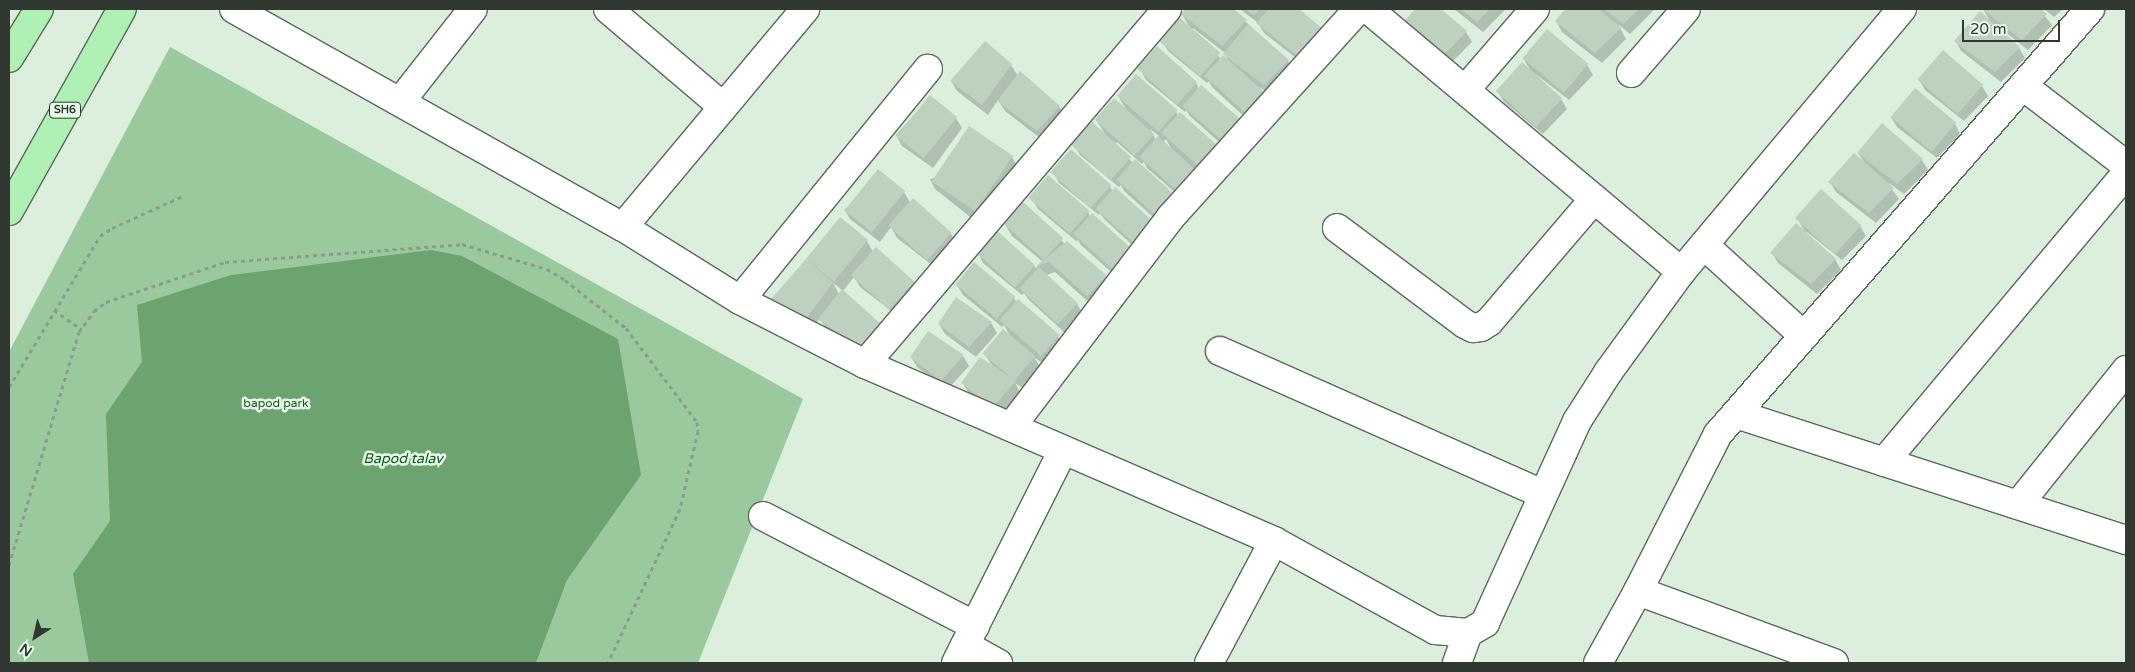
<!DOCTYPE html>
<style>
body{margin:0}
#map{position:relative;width:2135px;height:672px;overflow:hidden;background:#dbefdc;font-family:"Varela Round",sans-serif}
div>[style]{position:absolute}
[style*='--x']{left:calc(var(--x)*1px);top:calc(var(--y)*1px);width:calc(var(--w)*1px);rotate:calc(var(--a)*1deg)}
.green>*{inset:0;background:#99c99c}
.water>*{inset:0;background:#6ca370}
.shadow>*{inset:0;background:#0003}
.building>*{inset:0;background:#bed1bf;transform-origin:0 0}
.path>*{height:3px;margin-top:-1.5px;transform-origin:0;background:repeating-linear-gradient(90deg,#8d9b8d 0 4px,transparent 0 8px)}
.roads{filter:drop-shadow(1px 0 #5a6b5a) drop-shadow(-1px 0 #5a6b5a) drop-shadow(0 1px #5a6b5a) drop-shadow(0 -1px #5a6b5a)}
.minor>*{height:28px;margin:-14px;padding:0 14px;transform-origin:14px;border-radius:14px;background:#fff}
.major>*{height:28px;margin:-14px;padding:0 14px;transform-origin:14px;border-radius:14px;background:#aff0b5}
span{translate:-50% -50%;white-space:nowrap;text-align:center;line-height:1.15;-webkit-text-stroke:5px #e8fce9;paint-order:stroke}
.shield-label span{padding:1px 4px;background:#e8fce9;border:1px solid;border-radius:4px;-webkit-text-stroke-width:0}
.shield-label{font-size:11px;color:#313831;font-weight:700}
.park-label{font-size:12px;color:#1a5423}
.water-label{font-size:14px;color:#005917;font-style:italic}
.frame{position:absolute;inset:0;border:10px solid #313831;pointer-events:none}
.north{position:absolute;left:10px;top:612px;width:50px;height:50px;-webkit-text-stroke:4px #e8fce9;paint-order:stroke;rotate:215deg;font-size:14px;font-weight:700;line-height:20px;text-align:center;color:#313831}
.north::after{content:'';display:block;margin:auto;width:18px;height:22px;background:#313831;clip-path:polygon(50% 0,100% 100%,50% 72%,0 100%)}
.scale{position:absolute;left:1962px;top:20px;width:98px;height:22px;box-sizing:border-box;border:2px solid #313831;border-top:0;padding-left:6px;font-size:15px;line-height:18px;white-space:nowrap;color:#313831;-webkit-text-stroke:4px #e8fce9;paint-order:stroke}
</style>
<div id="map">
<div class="green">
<div style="clip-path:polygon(170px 47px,803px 399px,698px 663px,9px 663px,9px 352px)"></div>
</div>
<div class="water">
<div style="clip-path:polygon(431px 250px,462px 256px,618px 339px,641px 475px,567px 580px,536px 663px,89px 663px,73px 574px,110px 521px,106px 414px,142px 362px,137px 305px,231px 275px)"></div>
</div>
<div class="shadow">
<div style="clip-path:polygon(evenodd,1187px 9px,1232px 9px,1288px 61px,1294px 71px,1270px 95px,1260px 87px,1268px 102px,1249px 121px,1212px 87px,1209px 81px,1207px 83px,1168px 51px,1162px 41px,1190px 28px,1182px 14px,1187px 9px,1193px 28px,1225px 53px,1228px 61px,1221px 59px,1192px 30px,1193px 28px)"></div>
<div style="clip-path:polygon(1240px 9px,1297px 9px,1322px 30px,1304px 64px,1264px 33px,1258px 23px)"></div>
<div style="clip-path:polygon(1379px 9px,1397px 9px,1389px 16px)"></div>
<div style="clip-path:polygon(1416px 9px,1439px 9px,1466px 32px,1472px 42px,1448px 66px,1402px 25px)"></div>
<div style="clip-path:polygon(1454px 9px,1506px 9px,1483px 32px)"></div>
<div style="clip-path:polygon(1567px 9px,1653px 9px,1654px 10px,1630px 34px,1618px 24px,1626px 39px,1602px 63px,1562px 32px,1556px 21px)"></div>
<div style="clip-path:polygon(1983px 9px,2039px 9px,2052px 25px,2028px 50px,1996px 25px,1995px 26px,2019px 48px,2025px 58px,2001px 82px,1961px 51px,1956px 41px,1990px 21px)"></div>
<div style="clip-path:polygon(2044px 9px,2063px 9px,2054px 17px)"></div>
<div style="clip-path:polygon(1548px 31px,1587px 65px,1593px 75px,1569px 100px,1537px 75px,1536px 76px,1561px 99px,1567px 109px,1543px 134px,1504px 102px,1498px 92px,1531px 71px,1523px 58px)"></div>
<div style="clip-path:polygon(985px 43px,1011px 65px,1018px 76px,1059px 106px,1065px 117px,1044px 141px,1005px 111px,998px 100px,988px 115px,957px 91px,951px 81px)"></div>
<div style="clip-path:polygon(1157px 48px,1196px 83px,1228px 150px,1190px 116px,1186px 110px,1185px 112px,1146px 80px,1140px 69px)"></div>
<div style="clip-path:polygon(1943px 52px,1982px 86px,1988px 96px,1964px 121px,1925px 90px,1919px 79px)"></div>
<div style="clip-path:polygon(930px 97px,956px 118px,962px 128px,933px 168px,902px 146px,896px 135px)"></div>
<div style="clip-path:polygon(evenodd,1119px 98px,1176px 111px,1207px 178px,1195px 168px,1203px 183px,1185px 201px,1147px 168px,1144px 162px,1142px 164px,1117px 142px,1115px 144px,1133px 163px,1162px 225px,1124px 191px,1121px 185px,1119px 187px,1080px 155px,1074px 145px,1105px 134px,1097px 121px,1126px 109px,1119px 98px,1150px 129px,1159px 136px,1156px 140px,1150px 129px,1119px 98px,1166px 139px,1172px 150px,1163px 142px,1166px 139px)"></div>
<div style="clip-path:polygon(1891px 117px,1955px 124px,1960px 134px,1937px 158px,1897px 127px)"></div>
<div style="clip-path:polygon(1071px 151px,1110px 186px,1141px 253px,1104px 219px,1100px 213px,1099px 215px,1059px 183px,1054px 173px)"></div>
<div style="clip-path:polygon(1858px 153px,1922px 160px,1928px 170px,1904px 194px,1889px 183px,1888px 184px,1899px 199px,1876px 223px,1836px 192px,1830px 182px,1864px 162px)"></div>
<div style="clip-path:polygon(1012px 157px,1018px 167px,974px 220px,935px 189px,930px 179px)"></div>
<div style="clip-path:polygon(904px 192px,911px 204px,951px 234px,957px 244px,936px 268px,897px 238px,891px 227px,880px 242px,850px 219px,844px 209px)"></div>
<div style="clip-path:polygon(1032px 199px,1088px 212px,1090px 217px,1131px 250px,1119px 279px,1081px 245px,1078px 240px,1076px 241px,1038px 209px)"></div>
<div style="clip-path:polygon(1023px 204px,1065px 244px,1067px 242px,1106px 277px,1112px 287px,1093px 306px,1055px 272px,1046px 275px,1077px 304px,1083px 314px,1065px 333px,1028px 299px,1024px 293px,1022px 295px,983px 263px,978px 252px,1034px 266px,1036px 268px,1043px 262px,1012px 236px,1006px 226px)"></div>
<div style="clip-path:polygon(1797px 218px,1860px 226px,1866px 236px,1842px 260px,1807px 232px,1806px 234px,1835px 259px,1841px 270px,1817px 294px,1778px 263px,1772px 253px,1805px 232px)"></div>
<div style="clip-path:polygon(evenodd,867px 241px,873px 252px,914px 283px,920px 293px,899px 317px,860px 287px,854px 277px,843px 291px,880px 324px,886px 335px,865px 359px,826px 329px,820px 318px,809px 333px,778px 310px,773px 300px,811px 265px,807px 258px,867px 241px,833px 283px,842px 290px,839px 294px,833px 283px)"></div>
<div style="clip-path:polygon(957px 285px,1014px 298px,1017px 303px,1058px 336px,1064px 346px,1045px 365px,1034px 357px,1040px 367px,1023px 388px,1015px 383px,1020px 392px,999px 416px,969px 394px,963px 383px,993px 367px,986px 356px,1010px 336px,1004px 325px,1002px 327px,963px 295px)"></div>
<div style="clip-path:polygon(991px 323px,997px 333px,976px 357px,945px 334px,939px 324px)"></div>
<div style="clip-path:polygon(963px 356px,969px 366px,947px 390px,917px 367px,911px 357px)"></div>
</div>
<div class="building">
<div style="clip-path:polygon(1185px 9px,1234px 9px,1247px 20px,1222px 46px,1181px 14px)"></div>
<div style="clip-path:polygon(1245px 9px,1260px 9px,1254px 15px)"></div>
<div style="clip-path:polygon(1269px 9px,1299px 9px,1323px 29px,1297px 55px,1256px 23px)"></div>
<div style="clip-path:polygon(1415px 9px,1441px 9px,1467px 31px,1442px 57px,1401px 25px)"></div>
<div style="clip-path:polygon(1460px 9px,1490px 9px,1477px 22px)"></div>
<div style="clip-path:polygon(1565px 9px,1599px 9px,1621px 28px,1595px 53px,1555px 21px)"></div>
<div style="clip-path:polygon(1604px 9px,1639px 9px,1623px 24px)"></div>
<div style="clip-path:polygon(1982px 9px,2041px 9px,2047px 14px,2022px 40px)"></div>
<div style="clip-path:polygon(1980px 11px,2020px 47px,1995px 72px,1954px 41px)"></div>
<div style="left:1179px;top:17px;width:55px;height:31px;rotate:41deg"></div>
<div style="clip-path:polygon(1248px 24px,1289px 60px,1264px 85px,1223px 54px)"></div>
<div style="left:1547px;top:29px;width:54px;height:38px;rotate:40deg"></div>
<div style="clip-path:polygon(985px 41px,1012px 64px,982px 105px,950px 81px)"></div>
<div style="left:1157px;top:46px;width:54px;height:30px;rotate:42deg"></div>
<div style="left:1943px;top:50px;width:53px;height:39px;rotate:41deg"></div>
<div style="left:1223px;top:55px;width:54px;height:28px;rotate:42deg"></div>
<div style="left:1522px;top:62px;width:54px;height:39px;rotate:42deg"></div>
<div style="clip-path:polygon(1020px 71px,1060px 106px,1037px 131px,997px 101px)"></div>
<div style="left:1136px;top:74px;width:55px;height:29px;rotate:41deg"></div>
<div style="left:1201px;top:85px;width:53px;height:28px;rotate:41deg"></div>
<div style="left:1915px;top:88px;width:54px;height:38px;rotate:40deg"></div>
<div style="left:930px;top:95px;width:35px;height:53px;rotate:39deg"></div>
<div style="left:1114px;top:98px;width:54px;height:29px;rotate:42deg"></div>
<div style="left:1180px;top:112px;width:54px;height:28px;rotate:42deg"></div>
<div style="left:1091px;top:121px;width:54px;height:31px;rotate:42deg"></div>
<div style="clip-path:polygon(1882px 123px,1923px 159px,1897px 184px,1857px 153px)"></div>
<div style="left:969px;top:126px;width:53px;height:67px;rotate:34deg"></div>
<div style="left:1158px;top:136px;width:54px;height:28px;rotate:42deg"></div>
<div style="left:1071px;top:149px;width:54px;height:31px;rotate:42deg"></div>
<div style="clip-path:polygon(1854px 153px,1894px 188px,1869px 213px,1828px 182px)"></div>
<div style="left:1135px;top:159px;width:54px;height:28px;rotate:42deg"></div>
<div style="left:878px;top:169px;width:35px;height:53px;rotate:39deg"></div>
<div style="left:1048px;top:175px;width:55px;height:30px;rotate:41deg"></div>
<div style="left:1115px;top:187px;width:54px;height:29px;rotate:42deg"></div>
<div style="left:1821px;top:189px;width:54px;height:39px;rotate:42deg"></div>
<div style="left:913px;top:198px;width:52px;height:37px;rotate:42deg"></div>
<div style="left:1023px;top:202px;width:54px;height:29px;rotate:42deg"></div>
<div style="left:1092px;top:213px;width:54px;height:28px;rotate:42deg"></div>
<div style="left:840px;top:217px;width:36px;height:54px;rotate:39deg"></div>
<div style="clip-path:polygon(1796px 223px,1836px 259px,1811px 284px,1770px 253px)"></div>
<div style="left:995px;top:229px;width:54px;height:30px;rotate:42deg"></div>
<div style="clip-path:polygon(1067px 241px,1107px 276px,1087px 296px,1049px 262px,1035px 267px)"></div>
<div style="left:876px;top:247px;width:52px;height:38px;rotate:42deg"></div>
<div style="clip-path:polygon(806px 259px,833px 282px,803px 323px,771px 299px)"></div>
<div style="left:974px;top:262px;width:54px;height:29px;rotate:40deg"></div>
<div style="left:1039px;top:267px;width:53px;height:29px;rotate:43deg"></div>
<div style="clip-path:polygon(842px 289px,881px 324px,858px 349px,818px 319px)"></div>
<div style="clip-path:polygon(956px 297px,992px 322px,969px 347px,938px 324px)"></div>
<div style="left:1018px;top:299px;width:55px;height:28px;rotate:41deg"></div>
<div style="left:1003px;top:329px;width:42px;height:32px;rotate:40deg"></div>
<div style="clip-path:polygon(928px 331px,964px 355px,941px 381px,910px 357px)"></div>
<div style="clip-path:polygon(980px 357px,1016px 381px,993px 407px,961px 383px)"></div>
</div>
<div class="path">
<div style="--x:54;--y:310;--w:33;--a:35"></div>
<div style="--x:9;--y:387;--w:176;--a:-58.9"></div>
<div style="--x:100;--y:236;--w:14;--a:-34"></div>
<div style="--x:112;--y:228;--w:78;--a:-24.3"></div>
<div style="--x:9;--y:565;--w:243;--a:-73.3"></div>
<div style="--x:79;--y:332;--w:26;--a:-54"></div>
<div style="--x:94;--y:311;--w:15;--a:-37"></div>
<div style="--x:106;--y:302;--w:126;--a:-18.6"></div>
<div style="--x:225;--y:262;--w:238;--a:-4.3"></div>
<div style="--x:462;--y:244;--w:89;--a:16.4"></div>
<div style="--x:547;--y:269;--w:21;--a:31"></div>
<div style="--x:565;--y:280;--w:78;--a:38.2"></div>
<div style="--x:626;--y:328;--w:118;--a:52.9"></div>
<div style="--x:697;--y:422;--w:9;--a:84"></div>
<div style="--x:698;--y:431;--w:80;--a:103"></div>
<div style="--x:680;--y:509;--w:170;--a:115.1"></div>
</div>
<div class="roads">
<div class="minor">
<div style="--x:234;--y:9;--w:446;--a:29.3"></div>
<div style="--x:623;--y:227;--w:138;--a:32"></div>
<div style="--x:740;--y:300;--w:140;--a:27.1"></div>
<div style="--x:865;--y:364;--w:446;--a:23.4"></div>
<div style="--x:1274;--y:541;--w:184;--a:28.9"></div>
<div style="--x:1435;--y:630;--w:33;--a:5"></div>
<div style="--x:1468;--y:633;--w:20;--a:-30"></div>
<div style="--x:1485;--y:623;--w:222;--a:-65.5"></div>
<div style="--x:1577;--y:421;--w:59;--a:-57.4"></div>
<div style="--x:1609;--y:371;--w:122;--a:-54"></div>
<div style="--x:1681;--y:272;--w:344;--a:-50"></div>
<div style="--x:608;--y:9;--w:151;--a:40.4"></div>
<div style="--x:1368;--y:9;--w:409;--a:40"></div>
<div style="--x:1631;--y:73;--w:84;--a:-49.3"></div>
<div style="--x:2023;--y:86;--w:130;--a:37.5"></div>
<div style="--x:1465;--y:90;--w:107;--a:-49.2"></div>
<div style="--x:400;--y:102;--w:118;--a:-51.9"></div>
<div style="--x:623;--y:227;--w:284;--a:-50.1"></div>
<div style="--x:1337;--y:228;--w:160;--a:36.9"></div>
<div style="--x:1465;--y:324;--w:9;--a:27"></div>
<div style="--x:1473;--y:328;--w:8;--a:-7"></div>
<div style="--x:1481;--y:327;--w:9;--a:-32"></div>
<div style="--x:1489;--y:322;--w:162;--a:-49.5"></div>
<div style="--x:1704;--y:245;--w:135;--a:42.3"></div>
<div style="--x:740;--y:300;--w:298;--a:-50.9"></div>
<div style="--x:1220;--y:351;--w:353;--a:23.9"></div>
<div style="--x:865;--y:364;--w:466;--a:-49.6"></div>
<div style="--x:1736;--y:414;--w:410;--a:17.9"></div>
<div style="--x:1011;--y:427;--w:264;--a:-52.7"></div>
<div style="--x:1171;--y:217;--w:280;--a:-48"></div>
<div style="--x:1884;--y:462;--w:376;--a:-50"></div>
<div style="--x:2018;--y:505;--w:173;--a:-51.3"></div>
<div style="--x:763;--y:516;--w:239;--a:27.4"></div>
<div style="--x:1638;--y:591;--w:209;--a:20.2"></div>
<div style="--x:965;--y:645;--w:38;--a:29"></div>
<div style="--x:956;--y:663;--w:238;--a:-63.3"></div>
<div style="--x:1209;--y:663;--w:138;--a:-62"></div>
<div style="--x:1457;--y:663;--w:32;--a:-70"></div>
<div style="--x:1598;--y:663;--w:82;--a:-60.9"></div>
<div style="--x:1638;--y:591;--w:176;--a:-63"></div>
<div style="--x:1718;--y:434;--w:565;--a:-48.8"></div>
</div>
<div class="major">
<div style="--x:9;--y:58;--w:57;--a:-58.5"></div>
<div style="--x:9;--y:211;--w:231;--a:-60.8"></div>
</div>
</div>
<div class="shield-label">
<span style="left:65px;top:110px">SH6</span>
</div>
<div class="park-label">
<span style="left:276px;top:404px">bapod park</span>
</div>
<div class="water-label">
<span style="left:403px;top:459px">Bapod talav</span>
</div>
<div class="frame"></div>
<div class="north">N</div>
<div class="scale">20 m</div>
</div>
